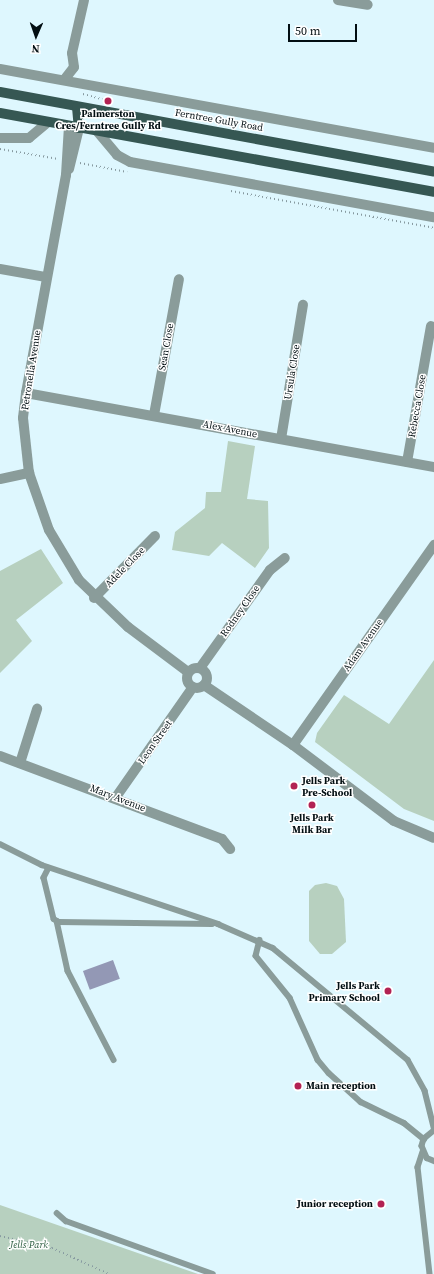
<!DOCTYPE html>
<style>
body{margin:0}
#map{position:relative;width:434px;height:1274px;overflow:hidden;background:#def7fe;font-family:"Source Serif 4",serif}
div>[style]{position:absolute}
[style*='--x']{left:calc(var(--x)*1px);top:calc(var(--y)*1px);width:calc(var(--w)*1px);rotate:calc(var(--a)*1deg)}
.green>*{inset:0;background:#b7d0bf}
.water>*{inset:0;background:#9398b5;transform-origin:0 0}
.path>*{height:1.5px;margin-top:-0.75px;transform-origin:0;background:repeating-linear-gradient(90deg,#879aa0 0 1px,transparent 0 4px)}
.service>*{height:5.5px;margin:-2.75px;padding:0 2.75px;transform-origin:2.75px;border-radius:2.75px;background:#8a9c9a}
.minor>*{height:10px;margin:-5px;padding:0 5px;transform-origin:5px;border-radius:5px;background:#8a9c9a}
.minor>.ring{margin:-5px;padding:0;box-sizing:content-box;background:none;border:10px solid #8a9c9a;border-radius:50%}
.primary>*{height:10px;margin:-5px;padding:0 5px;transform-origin:5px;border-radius:5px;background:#365753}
.dots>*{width:11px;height:11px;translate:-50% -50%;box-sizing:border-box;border:2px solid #fff;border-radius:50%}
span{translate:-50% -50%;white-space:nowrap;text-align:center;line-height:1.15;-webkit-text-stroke:3px #fff;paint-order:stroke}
.poi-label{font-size:10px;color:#020e12;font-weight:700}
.left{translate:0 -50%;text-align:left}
.right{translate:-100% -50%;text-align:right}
.street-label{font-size:10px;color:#020e12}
.park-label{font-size:10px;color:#2e5f42;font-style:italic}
.north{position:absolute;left:16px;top:16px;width:40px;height:40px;-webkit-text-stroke:3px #fff;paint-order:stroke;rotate:182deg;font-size:11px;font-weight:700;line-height:16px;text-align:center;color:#020e12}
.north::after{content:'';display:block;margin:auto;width:14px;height:18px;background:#020e12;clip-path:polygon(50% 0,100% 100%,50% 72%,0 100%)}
.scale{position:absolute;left:288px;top:24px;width:69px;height:18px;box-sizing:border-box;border:2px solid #020e12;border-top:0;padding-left:5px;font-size:12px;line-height:14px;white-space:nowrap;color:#020e12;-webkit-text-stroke:3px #fff;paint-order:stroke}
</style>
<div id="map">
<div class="green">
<div style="clip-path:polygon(228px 441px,255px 446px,247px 499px,268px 501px,269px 548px,255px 568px,222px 543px,209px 556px,172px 550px,175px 532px,205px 508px,206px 492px,221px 492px)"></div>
<div style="clip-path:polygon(41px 549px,63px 583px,16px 620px,32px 641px,0 673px,0 571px)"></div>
<div style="clip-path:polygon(434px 660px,434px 821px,404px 809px,315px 742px,317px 733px,344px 695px,389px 724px)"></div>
<div style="clip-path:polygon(326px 883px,337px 886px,344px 899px,346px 942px,332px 954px,320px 954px,309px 941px,309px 891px,315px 885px)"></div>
<div style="clip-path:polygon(0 1205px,198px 1274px,0 1274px)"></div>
</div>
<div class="water">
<div style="left:113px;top:960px;width:20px;height:32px;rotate:70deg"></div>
</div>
<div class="path">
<div style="--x:83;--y:94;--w:20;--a:15"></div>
<div style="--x:0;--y:149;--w:59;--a:9.8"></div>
<div style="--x:80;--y:163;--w:48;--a:10.8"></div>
<div style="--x:231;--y:191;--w:206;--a:10.3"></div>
<div style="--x:0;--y:1236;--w:53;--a:13"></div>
<div style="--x:52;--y:1248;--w:63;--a:24.5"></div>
</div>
<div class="service">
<div style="--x:0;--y:844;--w:47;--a:26.6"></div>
<div style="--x:42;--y:865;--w:186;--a:18.5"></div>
<div style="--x:218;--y:924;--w:60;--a:23.6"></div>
<div style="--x:273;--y:948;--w:175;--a:39.7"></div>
<div style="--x:408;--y:1060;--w:35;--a:61"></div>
<div style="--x:425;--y:1091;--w:38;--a:76"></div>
<div style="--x:49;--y:868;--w:11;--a:117"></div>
<div style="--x:44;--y:878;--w:42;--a:76.3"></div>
<div style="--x:54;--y:919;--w:6;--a:31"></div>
<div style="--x:59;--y:922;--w:153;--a:0.7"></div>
<div style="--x:57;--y:921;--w:51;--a:77.6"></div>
<div style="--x:68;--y:971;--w:100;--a:62.7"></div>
<div style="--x:260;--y:940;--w:16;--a:104"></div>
<div style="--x:256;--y:956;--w:54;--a:51"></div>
<div style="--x:290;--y:998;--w:68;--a:65.7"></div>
<div style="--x:318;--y:1060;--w:17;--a:50"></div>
<div style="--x:329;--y:1073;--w:43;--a:42.2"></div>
<div style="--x:361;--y:1102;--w:48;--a:26"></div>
<div style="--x:404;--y:1123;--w:26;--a:39"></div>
<div style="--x:434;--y:1131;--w:13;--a:141"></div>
<div style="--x:424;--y:1139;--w:7;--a:106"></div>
<div style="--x:422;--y:1146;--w:13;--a:67"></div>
<div style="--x:427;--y:1158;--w:8;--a:23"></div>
<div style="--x:423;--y:1152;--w:16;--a:108"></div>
<div style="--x:418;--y:1167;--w:108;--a:83.6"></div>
<div style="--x:57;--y:1213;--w:12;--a:42"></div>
<div style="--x:66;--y:1221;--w:156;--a:19.8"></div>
</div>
<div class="minor">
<div style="--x:338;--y:0;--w:30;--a:9"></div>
<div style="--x:0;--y:69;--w:441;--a:10.3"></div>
<div style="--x:64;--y:80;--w:16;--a:-52"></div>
<div style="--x:74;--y:67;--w:14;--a:-98"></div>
<div style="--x:72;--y:53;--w:54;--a:-77.2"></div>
<div style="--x:69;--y:126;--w:49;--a:93.5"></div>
<div style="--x:66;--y:175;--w:222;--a:100.4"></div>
<div style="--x:26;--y:393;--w:25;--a:97"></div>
<div style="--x:23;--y:418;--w:55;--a:83.8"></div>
<div style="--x:29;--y:473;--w:60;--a:70.7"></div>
<div style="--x:49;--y:530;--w:58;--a:59"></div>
<div style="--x:79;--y:580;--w:68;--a:43.8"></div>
<div style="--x:128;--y:627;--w:75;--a:36.9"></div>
<div style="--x:97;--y:131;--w:31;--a:50"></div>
<div style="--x:117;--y:155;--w:15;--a:28"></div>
<div style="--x:130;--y:162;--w:309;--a:10.3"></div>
<div style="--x:0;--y:138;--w:29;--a:0"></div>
<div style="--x:29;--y:138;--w:25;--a:-40"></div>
<div style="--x:69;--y:169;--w:42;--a:-76.3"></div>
<div style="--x:0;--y:269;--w:47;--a:9.9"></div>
<div style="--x:26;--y:393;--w:415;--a:10.3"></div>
<div style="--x:154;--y:415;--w:138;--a:-79.6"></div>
<div style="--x:281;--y:439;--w:136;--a:-80.7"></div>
<div style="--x:407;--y:462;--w:138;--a:-80"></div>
<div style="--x:0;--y:479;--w:30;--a:-12"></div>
<div style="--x:94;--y:598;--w:87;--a:-45.5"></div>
<div class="ring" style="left:187px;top:668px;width:10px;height:10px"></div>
<div style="--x:200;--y:668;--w:120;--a:-54.5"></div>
<div style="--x:270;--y:570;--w:19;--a:-39"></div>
<div style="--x:204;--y:685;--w:107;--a:34"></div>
<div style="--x:293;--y:745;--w:126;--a:37"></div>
<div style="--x:394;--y:821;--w:43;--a:23"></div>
<div style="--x:293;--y:745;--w:245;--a:-54.8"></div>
<div style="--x:0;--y:756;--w:237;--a:20.5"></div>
<div style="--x:222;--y:839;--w:13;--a:51"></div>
<div style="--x:20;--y:763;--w:57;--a:-72.5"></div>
<div style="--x:116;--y:797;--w:134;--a:-55"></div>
</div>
<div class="primary">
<div style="--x:0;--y:92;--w:441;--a:10.4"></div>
<div style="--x:77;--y:107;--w:21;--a:85"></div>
<div style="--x:0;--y:113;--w:441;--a:10.3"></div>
</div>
<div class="dots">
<div style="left:108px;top:101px;background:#b22253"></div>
<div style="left:294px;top:786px;background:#b22253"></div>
<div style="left:312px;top:805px;background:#b22253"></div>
<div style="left:388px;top:991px;background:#b22253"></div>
<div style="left:298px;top:1086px;background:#b22253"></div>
<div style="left:381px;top:1204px;background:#b22253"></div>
</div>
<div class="poi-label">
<span style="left:108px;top:119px">Palmerston<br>Cres/Ferntree Gully Rd</span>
<span class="left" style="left:302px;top:786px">Jells Park<br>Pre-School</span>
<span style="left:312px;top:823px">Jells Park<br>Milk Bar</span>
<span class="right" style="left:380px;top:991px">Jells Park<br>Primary School</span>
<span class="left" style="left:306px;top:1086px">Main reception</span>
<span class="right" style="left:373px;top:1204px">Junior reception</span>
</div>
<div class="street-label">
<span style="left:219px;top:120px;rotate:10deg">Ferntree Gully Road</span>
<span style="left:166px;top:347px;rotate:-80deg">Sean Close</span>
<span style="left:31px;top:370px;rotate:-81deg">Petronella Avenue</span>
<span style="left:292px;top:372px;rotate:-81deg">Ursula Close</span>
<span style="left:417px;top:406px;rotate:-80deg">Rebecca Close</span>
<span style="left:230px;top:429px;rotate:11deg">Alex Avenue</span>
<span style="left:125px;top:567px;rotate:-46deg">Adele Close</span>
<span style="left:240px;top:611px;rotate:-55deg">Rodney Close</span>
<span style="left:363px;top:645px;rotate:-55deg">Adam Avenue</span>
<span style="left:155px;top:742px;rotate:-55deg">Leon Street</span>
<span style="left:118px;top:798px;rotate:21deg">Mary Avenue</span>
</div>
<div class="park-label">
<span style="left:29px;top:1245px">Jells Park</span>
</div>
<div class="north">N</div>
<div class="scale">50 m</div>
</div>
